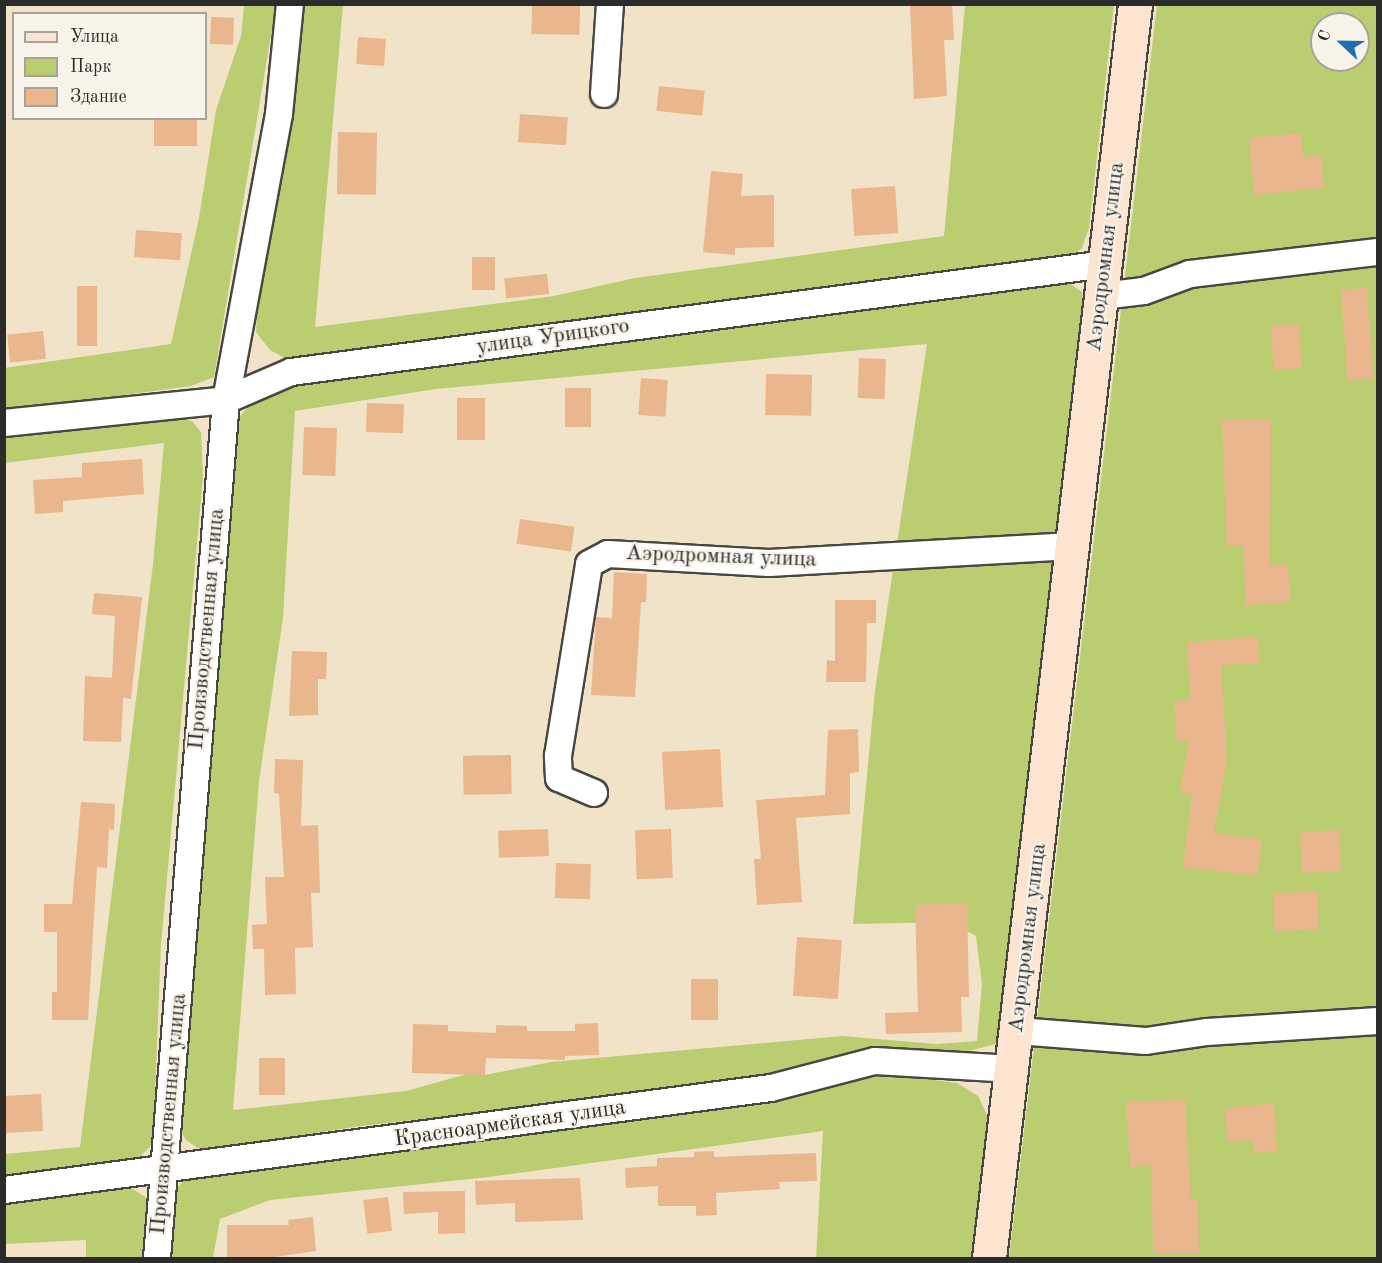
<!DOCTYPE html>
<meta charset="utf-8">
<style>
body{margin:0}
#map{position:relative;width:1382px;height:1263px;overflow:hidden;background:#f0e3c7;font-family:"Old Standard TT",serif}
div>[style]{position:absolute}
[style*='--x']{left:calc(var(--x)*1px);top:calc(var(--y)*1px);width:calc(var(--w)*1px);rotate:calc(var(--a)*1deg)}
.green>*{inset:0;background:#bace71}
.building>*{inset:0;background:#eab68d;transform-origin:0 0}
.roads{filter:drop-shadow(2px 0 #494742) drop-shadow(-2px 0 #494742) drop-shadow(0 2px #494742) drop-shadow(0 -2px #494742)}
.street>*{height:26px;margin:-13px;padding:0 13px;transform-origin:13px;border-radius:13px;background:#fff}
.secondary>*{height:33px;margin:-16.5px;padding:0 16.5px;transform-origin:16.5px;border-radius:16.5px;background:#fde4d1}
span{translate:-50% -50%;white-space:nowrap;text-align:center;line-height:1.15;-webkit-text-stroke:4.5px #f7f3e8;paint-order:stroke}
.street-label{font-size:22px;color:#2b2b2b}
.frame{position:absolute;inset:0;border:6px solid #2b2b2b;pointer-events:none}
.legend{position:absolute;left:12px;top:12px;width:195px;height:108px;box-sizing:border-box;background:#f7f3e8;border:2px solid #a5a39c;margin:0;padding:8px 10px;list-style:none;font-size:18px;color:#2b2b2b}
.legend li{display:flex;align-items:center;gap:12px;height:30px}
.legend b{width:30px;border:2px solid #a5a39c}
.north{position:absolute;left:1310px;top:12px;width:60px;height:60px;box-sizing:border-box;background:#f7f3e8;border:2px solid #a5a39c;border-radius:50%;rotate:292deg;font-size:16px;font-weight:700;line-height:24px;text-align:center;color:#2b2b2b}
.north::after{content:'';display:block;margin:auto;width:21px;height:27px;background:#1f6fb2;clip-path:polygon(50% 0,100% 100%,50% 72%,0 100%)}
</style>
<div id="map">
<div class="green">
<div style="clip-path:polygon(244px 5px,276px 5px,214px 377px,191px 386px,5px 411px,4px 368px,171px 344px,199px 218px,216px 110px,241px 36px)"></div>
<div style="clip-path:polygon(301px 5px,343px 5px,315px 327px,554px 296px,635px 278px,944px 236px,965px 5px,1114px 5px,1089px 228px,1082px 248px,1066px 260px,290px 361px,270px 350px,256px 332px,259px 273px)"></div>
<div style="clip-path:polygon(evenodd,1157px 5px,1377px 5px,1377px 1258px,1009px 1258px,1157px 5px,1322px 24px,1358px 24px,1358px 60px,1322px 60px,1322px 24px)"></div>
<div style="clip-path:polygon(evenodd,1066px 281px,1082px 292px,1086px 311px,1003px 1042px,965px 1052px,854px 1055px,750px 1080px,354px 1127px,202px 1151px,186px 1140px,180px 1130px,237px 420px,257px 396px,297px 381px,1066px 281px,927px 344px,875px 690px,853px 924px,950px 922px,976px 936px,982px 984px,977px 1041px,936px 1044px,842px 1036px,551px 1062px,485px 1075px,467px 1074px,406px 1091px,233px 1110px,259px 781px,283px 618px,295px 411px,436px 389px,927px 344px)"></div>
<div style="clip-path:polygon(166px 416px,192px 421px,201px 432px,203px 476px,161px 945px,153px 1143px,137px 1160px,5px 1181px,5px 1154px,80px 1147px,153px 564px,164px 443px,5px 463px,4px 438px)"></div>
<div style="clip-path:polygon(870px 1072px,957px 1083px,978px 1096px,990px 1121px,978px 1258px,816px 1258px,823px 1131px,489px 1177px,270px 1200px,220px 1219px,213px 1258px,167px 1258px,172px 1194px,186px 1178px,524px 1128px,785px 1099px)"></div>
<div style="clip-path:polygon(131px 1188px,147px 1198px,142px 1258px,86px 1258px,86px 1240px,5px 1244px,5px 1202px)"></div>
</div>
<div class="building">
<div style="clip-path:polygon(910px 4px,952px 4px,954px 40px,944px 40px,947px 96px,914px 99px)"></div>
<div style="left:532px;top:5px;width:48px;height:29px;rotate:1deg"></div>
<div style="left:211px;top:17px;width:23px;height:27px;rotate:2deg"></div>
<div style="left:358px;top:37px;width:28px;height:27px;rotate:4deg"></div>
<div style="left:659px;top:86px;width:46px;height:25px;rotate:6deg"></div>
<div style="left:520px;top:114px;width:48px;height:28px;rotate:4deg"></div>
<div style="left:154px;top:118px;width:43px;height:28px"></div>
<div style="left:338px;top:132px;width:39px;height:62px;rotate:1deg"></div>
<div style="clip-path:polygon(1301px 133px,1303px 157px,1321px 155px,1324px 188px,1254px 195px,1249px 138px)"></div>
<div style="clip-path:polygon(711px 171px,743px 174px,741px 196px,774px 195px,774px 247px,735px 248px,735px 255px,703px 252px)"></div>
<div style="left:895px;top:186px;width:47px;height:44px;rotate:86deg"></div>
<div style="left:136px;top:230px;width:46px;height:27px;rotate:4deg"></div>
<div style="left:472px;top:257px;width:23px;height:33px"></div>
<div style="left:547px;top:274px;width:20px;height:43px;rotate:84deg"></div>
<div style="left:77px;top:286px;width:20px;height:60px"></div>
<div style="left:1367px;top:288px;width:91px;height:26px;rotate:86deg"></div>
<div style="left:1299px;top:324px;width:44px;height:28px;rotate:87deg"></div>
<div style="left:43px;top:331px;width:28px;height:36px;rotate:84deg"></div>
<div style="left:859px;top:358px;width:27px;height:40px;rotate:2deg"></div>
<div style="left:766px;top:374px;width:46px;height:41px;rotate:1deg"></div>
<div style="left:641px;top:378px;width:27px;height:37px;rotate:4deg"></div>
<div style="left:565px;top:388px;width:26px;height:39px"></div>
<div style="left:457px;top:398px;width:28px;height:42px"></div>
<div style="left:367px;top:403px;width:37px;height:29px;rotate:2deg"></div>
<div style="clip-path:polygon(1271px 419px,1270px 565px,1288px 564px,1290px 602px,1246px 605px,1243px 545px,1227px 545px,1222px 420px)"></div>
<div style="left:304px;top:427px;width:33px;height:48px;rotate:2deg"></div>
<div style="clip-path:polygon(142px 459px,144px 494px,63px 501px,63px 512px,35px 514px,33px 480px,82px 477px,82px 463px)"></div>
<div style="left:520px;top:519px;width:55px;height:25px;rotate:8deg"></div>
<div style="clip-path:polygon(614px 572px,647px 574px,646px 602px,641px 602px,635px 697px,591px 695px,596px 617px,612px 618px)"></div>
<div style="clip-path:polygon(94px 593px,142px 597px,131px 699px,123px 698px,121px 742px,83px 741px,85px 676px,112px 678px,115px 616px,92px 614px)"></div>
<div style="clip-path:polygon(835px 600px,876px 600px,876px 623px,867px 623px,866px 682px,826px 682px,827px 660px,835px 661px)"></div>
<div style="clip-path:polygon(1258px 637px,1260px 663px,1221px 665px,1227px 761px,1214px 833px,1262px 839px,1257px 876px,1183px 867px,1192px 794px,1180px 792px,1189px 740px,1177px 741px,1174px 701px,1190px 700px,1187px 642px)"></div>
<div style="clip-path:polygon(292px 651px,327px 652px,326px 679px,318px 679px,318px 715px,289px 716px)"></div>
<div style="clip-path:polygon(858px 729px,859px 772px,850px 773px,850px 814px,796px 818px,802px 902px,757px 905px,754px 859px,761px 859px,756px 800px,825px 795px,828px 730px)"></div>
<div style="left:720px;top:749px;width:58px;height:58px;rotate:87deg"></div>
<div style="left:511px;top:755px;width:39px;height:48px;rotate:89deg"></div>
<div style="clip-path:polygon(275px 759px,303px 760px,301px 826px,318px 825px,320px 893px,311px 893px,313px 947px,295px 948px,296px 994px,265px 995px,264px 949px,253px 949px,252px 925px,267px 924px,265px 877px,284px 877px,279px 794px,274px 793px)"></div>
<div style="clip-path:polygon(81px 802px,115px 804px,114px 830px,109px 829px,107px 868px,97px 867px,88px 1020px,52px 1020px,52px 992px,57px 992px,57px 932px,44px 932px,44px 904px,72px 904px)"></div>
<div style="left:548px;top:829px;width:27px;height:50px;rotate:88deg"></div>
<div style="left:671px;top:829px;width:49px;height:36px;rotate:88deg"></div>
<div style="left:1339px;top:830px;width:41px;height:39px;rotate:87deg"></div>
<div style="left:556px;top:863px;width:35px;height:35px;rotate:2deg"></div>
<div style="left:1317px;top:891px;width:38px;height:44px;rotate:87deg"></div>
<div style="clip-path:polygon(967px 903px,969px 997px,961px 997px,962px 1032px,886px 1034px,885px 1013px,918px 1012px,915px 905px)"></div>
<div style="left:797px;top:937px;width:45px;height:59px;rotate:4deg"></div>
<div style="left:691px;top:979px;width:27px;height:41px"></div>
<div style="clip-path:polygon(598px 1023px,599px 1055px,565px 1056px,565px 1060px,486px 1058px,485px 1075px,412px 1073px,413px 1024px,448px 1025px,448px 1031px,496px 1033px,496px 1025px,527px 1026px,527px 1031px,575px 1031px,575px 1024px)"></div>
<div style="left:259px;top:1058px;width:26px;height:37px"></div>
<div style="left:41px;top:1094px;width:37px;height:37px;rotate:87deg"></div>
<div style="clip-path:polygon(1185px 1099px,1191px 1199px,1198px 1199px,1199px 1253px,1153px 1254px,1151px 1166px,1130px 1167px,1126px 1102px)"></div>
<div style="clip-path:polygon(1274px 1103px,1277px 1151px,1254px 1153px,1252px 1139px,1228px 1142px,1225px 1108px)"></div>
<div style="clip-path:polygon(714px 1151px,714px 1157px,816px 1153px,817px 1181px,779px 1182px,780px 1189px,716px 1193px,717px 1215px,696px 1216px,696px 1206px,658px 1206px,658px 1186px,626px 1188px,625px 1168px,657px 1166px,657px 1158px,694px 1157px,694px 1152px)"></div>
<div style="clip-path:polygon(580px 1178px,583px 1220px,515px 1222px,515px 1203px,476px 1205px,475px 1181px)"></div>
<div style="clip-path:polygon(465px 1191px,465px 1233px,438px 1234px,438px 1212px,404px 1214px,403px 1192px)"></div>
<div style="left:388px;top:1197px;width:34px;height:25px;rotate:83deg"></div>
<div style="clip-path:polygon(313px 1217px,316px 1251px,268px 1258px,227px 1258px,227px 1225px,289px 1225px,288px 1220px)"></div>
</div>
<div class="roads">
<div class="street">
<div style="--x:604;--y:94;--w:90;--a:-86.2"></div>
<div style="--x:1102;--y:296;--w:42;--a:-6.8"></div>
<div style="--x:1144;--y:291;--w:49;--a:-20.3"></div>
<div style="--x:1190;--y:274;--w:189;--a:-6.7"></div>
<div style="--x:4;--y:423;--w:223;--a:-5.9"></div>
<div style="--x:226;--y:400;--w:71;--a:-23.3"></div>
<div style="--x:291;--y:372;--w:822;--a:-7.55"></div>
<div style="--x:594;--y:793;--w:38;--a:-157"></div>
<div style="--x:559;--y:778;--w:22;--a:-93"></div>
<div style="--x:558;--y:756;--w:194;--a:-80.8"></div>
<div style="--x:589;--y:564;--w:21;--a:-28"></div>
<div style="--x:608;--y:554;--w:161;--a:3.2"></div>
<div style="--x:769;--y:563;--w:304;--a:-3.2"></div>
<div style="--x:1018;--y:1031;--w:128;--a:4.5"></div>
<div style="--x:1146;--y:1041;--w:62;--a:-8.4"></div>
<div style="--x:1207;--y:1032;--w:171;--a:-3.7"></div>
<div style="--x:4;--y:1190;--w:774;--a:-7.58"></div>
<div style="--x:771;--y:1088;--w:107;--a:-14.6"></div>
<div style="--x:875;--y:1061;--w:138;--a:3.3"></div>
<div style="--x:157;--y:1258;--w:861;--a:-85.4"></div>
<div style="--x:226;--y:400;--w:291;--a:-79.5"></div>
<div style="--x:279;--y:114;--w:111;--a:-84.3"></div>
</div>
<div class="secondary">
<div style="--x:989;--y:1258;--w:1262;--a:-83.36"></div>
</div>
</div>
<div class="street-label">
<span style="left:1106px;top:257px;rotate:-83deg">Аэродромная улица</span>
<span style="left:553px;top:337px;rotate:-8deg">улица Урицкого</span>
<span style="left:721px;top:557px;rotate:2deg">Аэродромная улица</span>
<span style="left:207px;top:629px;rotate:-85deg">Производственная улица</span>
<span style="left:1028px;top:938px;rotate:-83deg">Аэродромная улица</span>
<span style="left:169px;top:1114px;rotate:-85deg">Производственная улица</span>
<span style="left:510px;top:1124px;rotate:-8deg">Красноармейская улица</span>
</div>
<div class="frame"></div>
<ul class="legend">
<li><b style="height:8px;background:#fde4d1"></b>Улица</li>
<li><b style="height:16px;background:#bace71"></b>Парк</li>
<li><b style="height:16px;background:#eab68d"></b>Здание</li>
</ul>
<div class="north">С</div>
</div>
